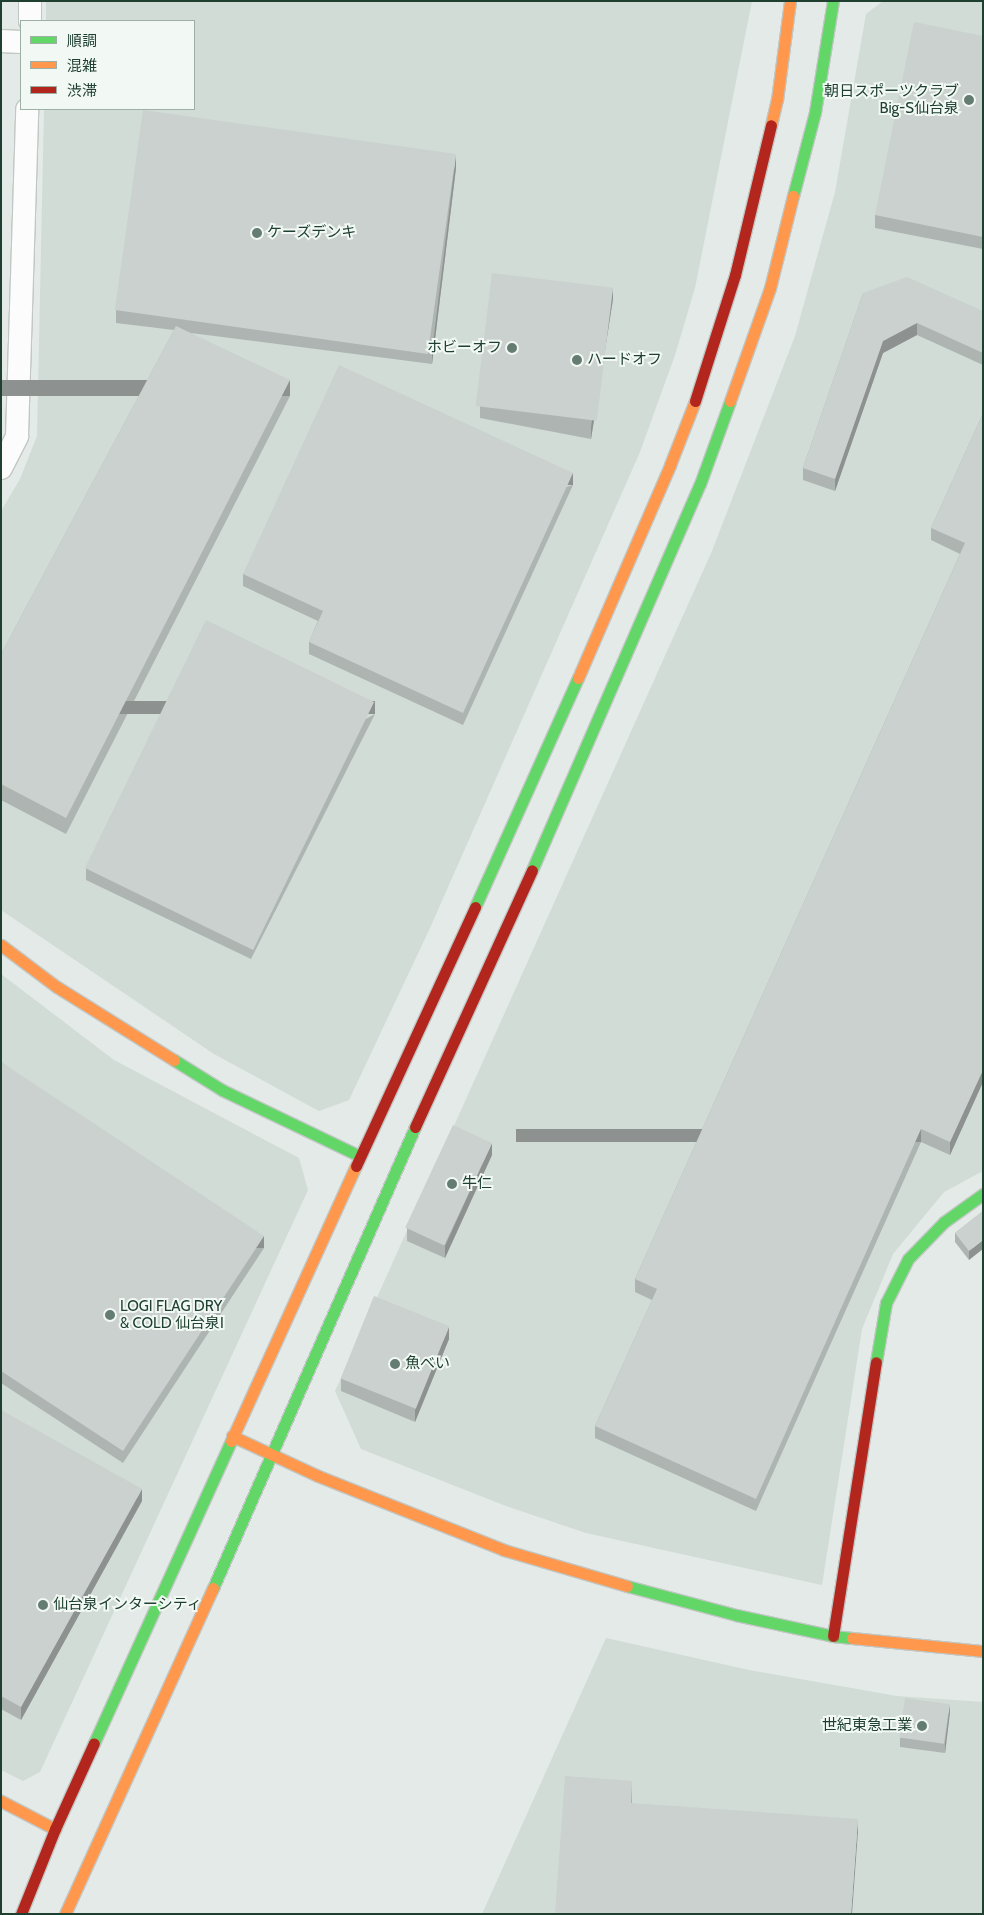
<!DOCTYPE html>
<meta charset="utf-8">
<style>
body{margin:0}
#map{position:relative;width:984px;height:1915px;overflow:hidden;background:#e4eae7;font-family:Cabin,"Noto Sans JP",sans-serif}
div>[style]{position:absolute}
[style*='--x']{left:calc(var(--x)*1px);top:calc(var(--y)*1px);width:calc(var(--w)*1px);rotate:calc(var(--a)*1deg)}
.built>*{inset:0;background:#d1dcd6}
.roads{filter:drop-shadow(1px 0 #c1c7c4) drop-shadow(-1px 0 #c1c7c4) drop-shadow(0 1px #c1c7c4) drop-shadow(0 -1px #c1c7c4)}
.street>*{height:22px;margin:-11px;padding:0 11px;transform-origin:11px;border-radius:11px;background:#fbfcfb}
.fast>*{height:11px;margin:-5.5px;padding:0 5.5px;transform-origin:5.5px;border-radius:5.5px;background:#63d668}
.slow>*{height:11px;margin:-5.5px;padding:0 5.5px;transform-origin:5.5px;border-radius:5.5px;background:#ff974d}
.jam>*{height:11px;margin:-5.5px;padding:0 5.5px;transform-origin:5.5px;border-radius:5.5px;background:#b3261e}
.wall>*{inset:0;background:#aeb4b1}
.shaded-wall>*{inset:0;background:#8d9290;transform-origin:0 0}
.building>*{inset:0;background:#cad1ce;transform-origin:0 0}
.dots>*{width:14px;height:14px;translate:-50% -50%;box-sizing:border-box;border:2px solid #f2f9f4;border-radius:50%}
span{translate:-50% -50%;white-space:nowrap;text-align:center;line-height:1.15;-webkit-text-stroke:4px #f2f9f4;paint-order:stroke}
.poi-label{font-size:15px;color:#1f4031}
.right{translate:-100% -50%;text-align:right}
.left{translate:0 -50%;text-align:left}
.frame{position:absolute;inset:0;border:2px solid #1f4031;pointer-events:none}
.legend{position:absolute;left:20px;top:20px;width:175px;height:90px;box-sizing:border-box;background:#f2f9f4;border:1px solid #9eafa6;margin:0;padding:6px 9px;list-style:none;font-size:15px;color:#1f4031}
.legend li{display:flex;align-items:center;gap:10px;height:25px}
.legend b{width:25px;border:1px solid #9eafa6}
</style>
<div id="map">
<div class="built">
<div style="clip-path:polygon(46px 1px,752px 1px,695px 288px,675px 355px,640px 452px,430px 928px,349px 1100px,319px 1111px,214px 1054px,1px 910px,1px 511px,20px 479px,37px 436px,44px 109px,194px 109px,194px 21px,46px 21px)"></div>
<div style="clip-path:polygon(883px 1px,983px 1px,983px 1171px,944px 1192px,893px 1254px,862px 1329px,822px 1585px,586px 1533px,506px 1506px,361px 1449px,335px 1391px,712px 551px,795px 336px,835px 192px,866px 14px)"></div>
<div style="clip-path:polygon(1px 974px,114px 1060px,299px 1158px,308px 1190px,40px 1772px,23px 1781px,1px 1770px)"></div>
<div style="clip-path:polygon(606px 1638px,749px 1670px,897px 1696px,983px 1702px,983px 1914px,482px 1914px)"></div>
</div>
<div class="roads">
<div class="street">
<div style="--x:30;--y:21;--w:20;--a:-90"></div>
<div style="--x:1;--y:41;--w:20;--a:3"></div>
<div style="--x:1;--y:468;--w:36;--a:-63"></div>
<div style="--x:17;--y:436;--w:327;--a:-88.2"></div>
</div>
<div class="fast">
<div style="--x:793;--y:196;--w:87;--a:-75.3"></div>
<div style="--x:815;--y:112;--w:112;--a:-80.8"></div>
<div style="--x:532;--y:870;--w:421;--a:-66.5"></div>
<div style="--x:700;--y:484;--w:88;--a:-70.1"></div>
<div style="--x:475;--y:907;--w:251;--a:-65.8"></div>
<div style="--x:174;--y:1060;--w:57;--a:32"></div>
<div style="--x:222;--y:1090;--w:153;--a:25.6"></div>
<div style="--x:876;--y:1362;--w:60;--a:-80.4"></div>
<div style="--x:886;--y:1303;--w:49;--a:-63.4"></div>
<div style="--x:908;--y:1259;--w:52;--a:-45.8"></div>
<div style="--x:944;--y:1222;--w:48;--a:-35.7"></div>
<div style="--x:627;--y:1586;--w:113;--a:14.9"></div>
<div style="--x:736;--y:1615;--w:99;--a:12.2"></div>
<div style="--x:833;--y:1636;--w:19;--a:6"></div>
<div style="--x:213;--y:1588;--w:503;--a:-66.34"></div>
<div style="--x:94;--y:1743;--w:332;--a:-65.6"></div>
</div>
<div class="slow">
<div style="--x:771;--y:125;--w:26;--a:-77"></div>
<div style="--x:777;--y:100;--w:100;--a:-82.5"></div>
<div style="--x:730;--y:401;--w:120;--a:-70.5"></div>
<div style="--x:770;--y:288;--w:95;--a:-76"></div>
<div style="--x:578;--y:678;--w:232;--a:-66.6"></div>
<div style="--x:670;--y:465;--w:69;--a:-68.7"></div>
<div style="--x:1;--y:945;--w:70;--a:36.9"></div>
<div style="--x:57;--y:987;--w:138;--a:32"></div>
<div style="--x:232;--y:1436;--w:95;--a:24.9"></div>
<div style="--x:318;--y:1476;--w:200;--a:21.7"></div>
<div style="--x:504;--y:1550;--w:128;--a:16.3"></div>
<div style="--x:231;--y:1441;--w:302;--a:-65.6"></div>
<div style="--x:852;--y:1638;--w:132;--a:5.7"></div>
<div style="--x:1;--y:1801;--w:61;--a:27.4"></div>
<div style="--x:65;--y:1914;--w:358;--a:-65.6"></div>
</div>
<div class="jam">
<div style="--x:695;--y:401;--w:132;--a:-72.4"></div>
<div style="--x:735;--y:275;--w:154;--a:-76.5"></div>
<div style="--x:415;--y:1127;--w:282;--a:-65.5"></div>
<div style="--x:356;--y:1166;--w:285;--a:-65.3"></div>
<div style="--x:833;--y:1636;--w:277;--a:-81.1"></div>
<div style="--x:21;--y:1914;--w:92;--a:-68.2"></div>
<div style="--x:55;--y:1829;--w:94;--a:-65.6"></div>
</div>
</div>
<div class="wall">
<div style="clip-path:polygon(983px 36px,983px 249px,875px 228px,875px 215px)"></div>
<div style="clip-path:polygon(456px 168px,432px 364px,191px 333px,290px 396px,66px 834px,1px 800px,1px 654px,174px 330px,116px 323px,116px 310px)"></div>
<div style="clip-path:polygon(863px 293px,983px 311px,983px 365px,917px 335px,883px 353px,835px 491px,803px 480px,803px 468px)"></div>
<div style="clip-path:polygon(613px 299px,591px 439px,480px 418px,480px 406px)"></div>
<div style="clip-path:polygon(983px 413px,983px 1082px,950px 1155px,921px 1142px,756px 1511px,595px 1438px,595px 1426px,652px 1300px,635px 1292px,635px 1279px,960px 554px,931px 540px,931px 528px)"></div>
<div style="clip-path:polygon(573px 485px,463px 725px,309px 654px,309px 642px,318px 621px,243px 586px,243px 574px)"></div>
<div style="clip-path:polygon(375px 714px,251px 959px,86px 880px,86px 868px)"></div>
<div style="clip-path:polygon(1px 1062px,264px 1248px,123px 1463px,1px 1383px)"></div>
<div style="clip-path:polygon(492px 1155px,445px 1258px,407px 1241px,407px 1228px)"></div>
<div style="clip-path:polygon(983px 1211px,969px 1260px,955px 1242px,955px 1233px)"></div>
<div style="clip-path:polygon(449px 1339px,415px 1422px,341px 1391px,341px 1379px)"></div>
<div style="clip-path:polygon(1px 1410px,142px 1501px,21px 1720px,1px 1709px)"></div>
<div style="clip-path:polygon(950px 1712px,945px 1753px,900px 1747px,900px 1738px)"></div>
</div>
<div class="shaded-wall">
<div style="clip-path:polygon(456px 155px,456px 168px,432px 364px,432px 352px)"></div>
<div style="clip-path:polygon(613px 287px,613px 299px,591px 439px,591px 427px)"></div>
<div style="clip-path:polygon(917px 323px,917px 335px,883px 353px,835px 491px,835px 479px,883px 341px)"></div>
<div style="left:290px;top:380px;width:16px;height:492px;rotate:90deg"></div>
<div style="left:573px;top:473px;width:12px;height:264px;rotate:90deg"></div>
<div style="left:375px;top:701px;width:13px;height:275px;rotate:90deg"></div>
<div style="clip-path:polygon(983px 1070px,983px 1082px,950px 1155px,950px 1142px)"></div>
<div style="left:921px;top:1129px;width:13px;height:405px;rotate:90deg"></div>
<div style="clip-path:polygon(492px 1143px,492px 1155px,445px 1258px,445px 1246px)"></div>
<div style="left:264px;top:1236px;width:12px;height:257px;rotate:90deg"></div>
<div style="clip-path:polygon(983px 1240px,983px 1249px,969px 1260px,969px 1251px)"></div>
<div style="clip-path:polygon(449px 1327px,449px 1339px,415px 1422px,415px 1410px)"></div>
<div style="clip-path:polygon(142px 1489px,142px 1501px,21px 1720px,21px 1707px)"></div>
<div style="clip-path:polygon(950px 1704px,950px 1712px,945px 1753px,945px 1744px)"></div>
<div style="clip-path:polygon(632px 1781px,632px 1793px,631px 1815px,631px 1803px)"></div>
<div style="clip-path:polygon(858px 1819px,858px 1831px,852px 1914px,851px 1914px)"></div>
</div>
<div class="building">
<div style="clip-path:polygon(914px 22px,983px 36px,983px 237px,875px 215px)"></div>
<div style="left:143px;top:110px;width:316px;height:202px;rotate:8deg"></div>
<div style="left:492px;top:273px;width:122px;height:134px;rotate:7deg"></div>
<div style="clip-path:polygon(907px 277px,983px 311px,983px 353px,917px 323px,883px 341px,835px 479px,803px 468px,863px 293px)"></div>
<div style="clip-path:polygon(176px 326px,290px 380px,66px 818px,1px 784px,1px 654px)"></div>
<div style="clip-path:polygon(339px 365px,573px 473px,463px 713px,309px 642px,323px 611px,243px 574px)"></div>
<div style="clip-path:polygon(983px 413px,983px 1070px,950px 1142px,921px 1129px,756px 1499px,595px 1426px,657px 1289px,635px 1279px,965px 543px,931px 528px)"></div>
<div style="left:206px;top:620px;width:187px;height:276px;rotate:26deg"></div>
<div style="clip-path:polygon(1px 1062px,264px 1236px,123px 1451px,1px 1371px)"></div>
<div style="left:453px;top:1125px;width:43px;height:113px;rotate:25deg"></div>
<div style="clip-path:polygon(983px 1211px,983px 1240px,969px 1251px,955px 1233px)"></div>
<div style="left:374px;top:1296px;width:81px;height:89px;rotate:22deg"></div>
<div style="clip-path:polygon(1px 1410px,142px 1489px,21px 1707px,1px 1696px)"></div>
<div style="left:905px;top:1698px;width:45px;height:40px;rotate:8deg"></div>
<div style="clip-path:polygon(565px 1776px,632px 1781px,631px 1803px,858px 1819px,851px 1914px,555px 1914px)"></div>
</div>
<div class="dots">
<div style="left:969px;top:100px;background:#647c71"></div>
<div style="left:257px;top:233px;background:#647c71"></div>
<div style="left:512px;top:348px;background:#647c71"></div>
<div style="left:577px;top:360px;background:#647c71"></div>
<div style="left:452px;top:1184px;background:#647c71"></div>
<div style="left:110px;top:1315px;background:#647c71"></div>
<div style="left:395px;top:1364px;background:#647c71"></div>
<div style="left:43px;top:1605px;background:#647c71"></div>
<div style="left:922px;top:1726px;background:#647c71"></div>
</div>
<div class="poi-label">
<span class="right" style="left:959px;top:100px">朝日スポーツクラブ<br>Big-S仙台泉</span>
<span class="left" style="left:267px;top:233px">ケーズデンキ</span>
<span class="right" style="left:502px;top:348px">ホビーオフ</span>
<span class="left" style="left:587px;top:360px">ハードオフ</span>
<span class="left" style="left:462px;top:1184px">牛仁</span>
<span class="left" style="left:120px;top:1315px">LOGI FLAG DRY<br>&amp; COLD 仙台泉I</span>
<span class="left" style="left:405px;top:1364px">魚べい</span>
<span class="left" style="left:53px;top:1605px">仙台泉インターシティ</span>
<span class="right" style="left:912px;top:1726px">世紀東急工業</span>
</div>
<div class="frame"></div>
<ul class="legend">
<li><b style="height:6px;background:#63d668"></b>順調</li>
<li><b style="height:6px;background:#ff974d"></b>混雑</li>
<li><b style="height:6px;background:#b3261e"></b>渋滞</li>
</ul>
</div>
